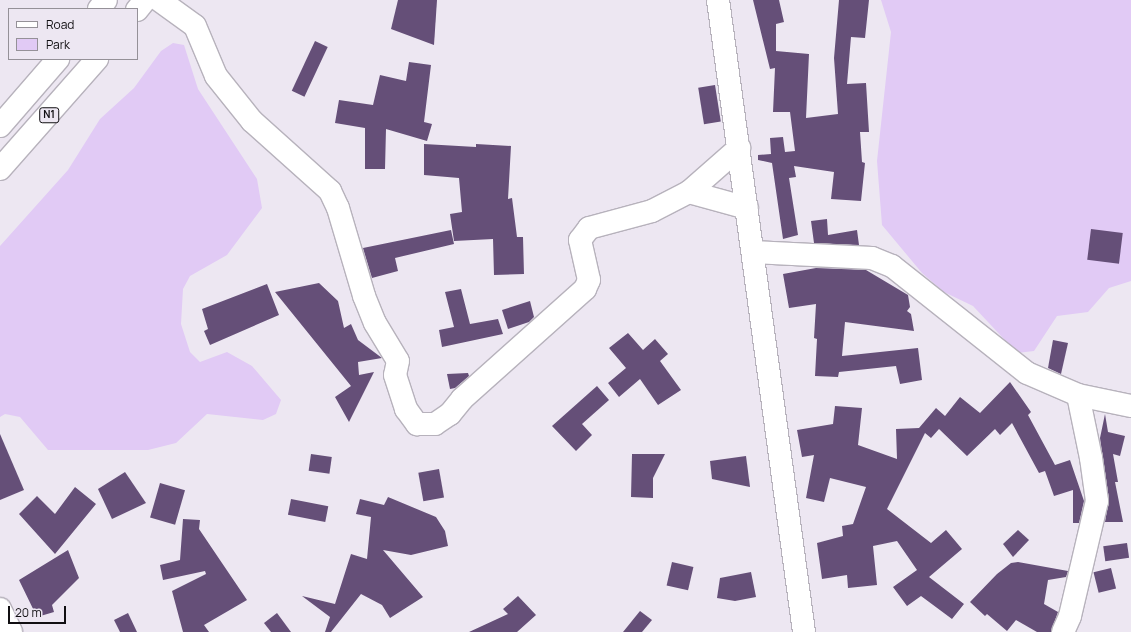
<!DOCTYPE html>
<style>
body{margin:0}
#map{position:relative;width:1131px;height:632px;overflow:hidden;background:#ede7f2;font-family:Manrope,sans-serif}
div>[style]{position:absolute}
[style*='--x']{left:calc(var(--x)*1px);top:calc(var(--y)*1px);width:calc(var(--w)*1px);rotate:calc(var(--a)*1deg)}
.green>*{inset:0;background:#e1caf5}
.building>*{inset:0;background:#654f78;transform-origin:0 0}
.roads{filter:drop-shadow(1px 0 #b7b2bc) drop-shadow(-1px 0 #b7b2bc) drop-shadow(0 1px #b7b2bc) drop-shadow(0 -1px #b7b2bc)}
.minor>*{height:22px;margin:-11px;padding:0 11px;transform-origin:11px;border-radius:11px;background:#fff}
.highway>*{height:22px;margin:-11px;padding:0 11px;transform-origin:11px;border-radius:11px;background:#fff}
span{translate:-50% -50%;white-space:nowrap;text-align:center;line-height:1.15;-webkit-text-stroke:4px #ede7f2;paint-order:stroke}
.shield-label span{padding:1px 3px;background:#ede7f2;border:1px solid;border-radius:3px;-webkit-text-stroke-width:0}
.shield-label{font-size:10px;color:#110f12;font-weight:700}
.legend{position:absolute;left:8px;top:8px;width:130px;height:52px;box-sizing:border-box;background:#ede7f2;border:1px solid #959198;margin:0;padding:5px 7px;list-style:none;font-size:12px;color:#110f12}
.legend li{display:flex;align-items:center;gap:8px;height:20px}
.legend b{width:20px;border:1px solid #959198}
.scale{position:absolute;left:8px;top:606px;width:58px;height:18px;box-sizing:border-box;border:2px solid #110f12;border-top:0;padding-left:5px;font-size:12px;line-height:14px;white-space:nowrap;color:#110f12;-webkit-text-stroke:3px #ede7f2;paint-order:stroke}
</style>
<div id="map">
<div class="green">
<div style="clip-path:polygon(881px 0,1131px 0,1131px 281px,1109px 288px,1088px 312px,1057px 316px,1034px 351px,1017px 353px,973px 306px,944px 292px,922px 273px,882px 225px,877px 161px,891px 32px)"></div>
<div style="clip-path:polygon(173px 43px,184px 45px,198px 89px,257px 179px,262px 208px,227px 255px,190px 276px,183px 289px,181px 324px,190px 352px,200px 362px,227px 352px,252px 366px,281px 400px,276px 414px,263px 420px,207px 414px,176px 443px,148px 450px,48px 450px,20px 417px,5px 414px,0 417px,0 246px,68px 170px,100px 119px,134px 88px,161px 51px)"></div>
</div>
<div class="building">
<div style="clip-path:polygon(398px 0,437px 0,434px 45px,391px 29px)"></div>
<div style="clip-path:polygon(753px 0,779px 0,784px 22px,776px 24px,776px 51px,809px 54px,806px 118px,838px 114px,834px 58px,839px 0,869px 0,865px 38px,851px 37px,847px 84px,866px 83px,869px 132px,860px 132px,862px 162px,865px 163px,861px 201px,831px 199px,834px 172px,794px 166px,796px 177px,789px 178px,798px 235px,783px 239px,772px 163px,758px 160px,758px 155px,771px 154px,770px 138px,783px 137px,785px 152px,795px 151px,790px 112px,773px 112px,775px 68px,770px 69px)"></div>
<div style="left:315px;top:41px;width:14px;height:55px;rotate:25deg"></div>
<div style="clip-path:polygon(409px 62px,431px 65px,424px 122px,432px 124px,427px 141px,386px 129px,385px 169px,365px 169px,365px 128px,335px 123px,339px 100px,373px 105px,380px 75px,406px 81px)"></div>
<div style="left:715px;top:85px;width:37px;height:17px;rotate:81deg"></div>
<div style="clip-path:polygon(424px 144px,476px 147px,476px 144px,511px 146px,508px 199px,512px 198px,517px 237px,523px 237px,524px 274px,494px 275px,493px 239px,454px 241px,450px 214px,462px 212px,459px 178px,424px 175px)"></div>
<div style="clip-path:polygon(827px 219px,828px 235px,857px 230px,859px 245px,814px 243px,811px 221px)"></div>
<div style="left:1091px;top:229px;width:32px;height:31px;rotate:7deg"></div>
<div style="clip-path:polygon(451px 230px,454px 244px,395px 258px,398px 271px,372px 278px,363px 248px)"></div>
<div style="clip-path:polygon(816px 268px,866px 270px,908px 295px,910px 307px,907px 311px,911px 314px,914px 331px,845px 322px,842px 356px,918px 348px,922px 380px,900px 384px,896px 366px,839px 372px,838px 377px,815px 376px,817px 339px,814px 338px,816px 304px,789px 308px,783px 274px)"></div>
<div style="clip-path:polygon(319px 283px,338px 301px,344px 328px,351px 324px,358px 340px,382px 358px,358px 362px,359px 375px,374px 372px,349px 422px,335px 397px,351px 386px,275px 292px)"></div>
<div style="clip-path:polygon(267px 284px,279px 315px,210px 345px,204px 331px,208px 329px,202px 309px)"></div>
<div style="clip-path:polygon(461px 289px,470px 324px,498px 319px,503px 334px,442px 347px,439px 330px,454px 327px,445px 292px)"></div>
<div style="clip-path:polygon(530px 301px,534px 317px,529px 322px,508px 329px,502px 310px)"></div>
<div style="clip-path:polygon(628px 333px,643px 350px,655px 339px,668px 354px,660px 361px,681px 390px,658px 405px,640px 379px,619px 397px,608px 383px,626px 368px,609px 348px)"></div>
<div style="clip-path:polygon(1053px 340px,1068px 343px,1061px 374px,1048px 368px)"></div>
<div style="clip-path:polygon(468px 373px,469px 376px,455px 388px,450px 389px,447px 374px)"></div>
<div style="clip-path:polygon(1010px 382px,1031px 412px,1028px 415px,1055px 465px,1070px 460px,1084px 501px,1079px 523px,1073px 523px,1073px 490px,1054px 496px,1045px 471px,1039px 473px,1012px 423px,1000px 435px,995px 429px,967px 456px,939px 429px,931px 438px,925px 433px,887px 509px,931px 543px,946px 530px,962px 549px,929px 577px,964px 604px,952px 619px,921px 596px,907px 606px,893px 587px,917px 570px,897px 541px,873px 546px,877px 585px,848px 588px,847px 575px,822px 579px,817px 543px,843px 536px,842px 526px,853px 524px,866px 487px,830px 478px,824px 502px,806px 498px,814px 455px,802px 457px,797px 430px,833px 424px,835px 406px,862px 408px,858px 445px,897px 459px,896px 429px,919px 428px,936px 408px,945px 416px,960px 397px,980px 413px)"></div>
<div style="clip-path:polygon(597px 386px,609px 400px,582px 424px,592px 435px,576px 451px,552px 426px)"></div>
<div style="clip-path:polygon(1105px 414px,1108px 432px,1125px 436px,1120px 456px,1113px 454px,1118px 482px,1115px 482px,1123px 522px,1105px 522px,1109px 499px,1100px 438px)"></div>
<div style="clip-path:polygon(0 434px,24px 490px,0 500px)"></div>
<div style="left:311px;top:454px;width:21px;height:17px;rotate:8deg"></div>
<div style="clip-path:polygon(632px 454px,665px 454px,653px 478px,653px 498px,631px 497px)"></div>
<div style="clip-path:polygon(746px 456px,750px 487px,712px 479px,710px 461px)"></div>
<div style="left:439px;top:469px;width:29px;height:21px;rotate:80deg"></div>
<div style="clip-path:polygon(125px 472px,146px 503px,112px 519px,98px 489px)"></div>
<div style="left:160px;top:483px;width:26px;height:36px;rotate:16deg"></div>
<div style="clip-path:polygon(75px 487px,96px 504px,55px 554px,19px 514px,37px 496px,55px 514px)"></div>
<div style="clip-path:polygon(388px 497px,436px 517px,445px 531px,448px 546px,411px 555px,383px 550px,423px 597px,390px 618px,382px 605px,361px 594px,331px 632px,325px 632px,330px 617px,302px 596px,335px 604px,351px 554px,367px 559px,371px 517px,356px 514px,360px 499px,384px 505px)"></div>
<div style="left:291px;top:499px;width:38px;height:16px;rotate:11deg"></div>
<div style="clip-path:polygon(183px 519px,200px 520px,199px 529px,247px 600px,204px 625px,209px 632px,183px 632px,172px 591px,206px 574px,205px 571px,163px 580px,160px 565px,180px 560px)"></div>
<div style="clip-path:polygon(1018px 530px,1029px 540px,1013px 557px,1003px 544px)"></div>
<div style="left:1127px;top:543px;width:15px;height:24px;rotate:82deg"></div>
<div style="clip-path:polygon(68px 550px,79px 578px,52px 605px,54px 612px,37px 617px,19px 580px)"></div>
<div style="left:672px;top:562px;width:22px;height:24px;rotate:13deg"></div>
<div style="clip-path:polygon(1018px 562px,1068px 571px,1066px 577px,1048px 580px,1044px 604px,1058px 612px,1051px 632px,1037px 632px,1016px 620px,1007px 631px,987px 614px,985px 616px,970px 602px,997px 574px,1011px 563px)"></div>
<div style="left:1111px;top:568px;width:21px;height:18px;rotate:76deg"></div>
<div style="clip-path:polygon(751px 572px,756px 597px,735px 601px,717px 598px,720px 578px)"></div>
<div style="clip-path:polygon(518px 596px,536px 615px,517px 632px,469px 632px,508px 614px,503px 609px)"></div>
<div style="clip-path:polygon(640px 611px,652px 620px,642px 632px,623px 632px)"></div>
<div style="clip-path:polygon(128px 613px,137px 632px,120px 632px,114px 620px)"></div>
<div style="clip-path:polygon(277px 613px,291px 632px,271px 632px,264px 623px)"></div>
</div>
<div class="roads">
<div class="minor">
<div style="--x:159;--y:0;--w:44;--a:35.8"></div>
<div style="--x:195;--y:26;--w:54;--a:67.2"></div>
<div style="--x:216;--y:76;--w:58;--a:51.3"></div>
<div style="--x:252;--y:121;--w:105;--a:41.9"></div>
<div style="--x:330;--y:191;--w:19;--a:65"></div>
<div style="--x:338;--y:208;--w:92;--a:73.5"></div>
<div style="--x:364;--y:296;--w:29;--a:68"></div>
<div style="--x:375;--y:323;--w:44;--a:58.8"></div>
<div style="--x:398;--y:361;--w:14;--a:102"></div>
<div style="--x:395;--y:375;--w:36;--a:72"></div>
<div style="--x:406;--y:409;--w:19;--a:54"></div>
<div style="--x:417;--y:424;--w:18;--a:0"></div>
<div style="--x:435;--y:424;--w:18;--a:-34"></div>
<div style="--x:450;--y:414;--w:19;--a:-51"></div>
<div style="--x:462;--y:399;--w:165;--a:-41.8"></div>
<div style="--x:585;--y:289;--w:10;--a:-66"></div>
<div style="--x:589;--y:280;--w:41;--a:-102.7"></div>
<div style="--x:580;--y:240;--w:15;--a:-53"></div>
<div style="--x:589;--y:228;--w:65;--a:-15.1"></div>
<div style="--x:652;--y:211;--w:42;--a:-27.2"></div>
<div style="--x:689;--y:192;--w:67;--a:-41.3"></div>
<div style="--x:718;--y:0;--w:638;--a:82.25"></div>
<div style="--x:689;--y:192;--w:60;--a:15.4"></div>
<div style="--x:753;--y:252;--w:119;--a:2.9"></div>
<div style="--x:872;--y:258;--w:22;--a:22"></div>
<div style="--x:892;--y:266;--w:172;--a:38.4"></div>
<div style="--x:1027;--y:373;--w:56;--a:23.3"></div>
<div style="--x:1078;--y:395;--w:54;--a:11.7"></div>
<div style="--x:0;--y:609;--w:25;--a:64"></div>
<div style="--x:1063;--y:632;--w:17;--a:-66"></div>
<div style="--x:1070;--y:616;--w:118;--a:-76.8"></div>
<div style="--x:1097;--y:501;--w:43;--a:-97.9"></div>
<div style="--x:1091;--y:458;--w:64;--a:-101.7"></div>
</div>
<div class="highway">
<div style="--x:99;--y:9;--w:11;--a:-52"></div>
<div style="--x:137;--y:10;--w:13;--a:-51"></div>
<div style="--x:0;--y:126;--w:89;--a:-49.1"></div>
<div style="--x:0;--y:169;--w:147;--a:-48.6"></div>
</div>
</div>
<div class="shield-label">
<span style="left:49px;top:115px">N1</span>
</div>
<ul class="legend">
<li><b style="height:5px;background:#fff"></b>Road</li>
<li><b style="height:11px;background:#e1caf5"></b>Park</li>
</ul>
<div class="scale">20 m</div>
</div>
